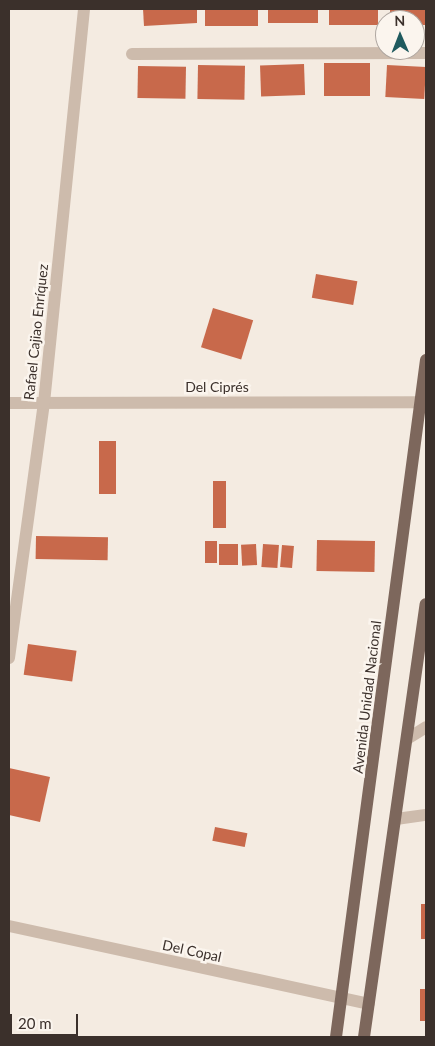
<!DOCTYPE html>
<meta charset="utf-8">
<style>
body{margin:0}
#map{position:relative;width:435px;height:1046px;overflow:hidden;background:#f4ebe1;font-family:Lato,sans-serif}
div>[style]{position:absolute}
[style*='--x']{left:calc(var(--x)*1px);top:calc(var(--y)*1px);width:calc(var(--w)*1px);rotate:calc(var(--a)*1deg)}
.building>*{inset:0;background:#c8694b;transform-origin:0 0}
.minor>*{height:12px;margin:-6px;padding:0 6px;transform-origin:6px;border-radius:6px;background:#cdbbac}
.major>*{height:12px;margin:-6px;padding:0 6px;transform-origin:6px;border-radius:6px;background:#7d675c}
span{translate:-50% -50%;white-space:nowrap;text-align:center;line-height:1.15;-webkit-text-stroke:5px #fbf5ee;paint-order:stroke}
.street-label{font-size:14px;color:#3b302b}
.frame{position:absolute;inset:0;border:10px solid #3b302b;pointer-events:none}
.north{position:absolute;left:375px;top:10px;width:50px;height:50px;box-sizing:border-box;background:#fbf5ee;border:1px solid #aea6a0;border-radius:50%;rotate:359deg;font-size:14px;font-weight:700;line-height:20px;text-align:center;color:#3b302b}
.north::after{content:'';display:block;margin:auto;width:18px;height:22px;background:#1f5a5e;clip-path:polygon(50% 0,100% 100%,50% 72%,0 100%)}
.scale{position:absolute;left:10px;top:1014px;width:68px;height:22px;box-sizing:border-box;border:2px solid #3b302b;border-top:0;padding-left:6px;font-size:15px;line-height:18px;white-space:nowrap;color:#3b302b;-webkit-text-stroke:4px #fbf5ee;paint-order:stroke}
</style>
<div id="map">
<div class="building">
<div style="clip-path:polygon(143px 9px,197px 9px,197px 23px,144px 26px)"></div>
<div style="left:205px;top:9px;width:53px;height:17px"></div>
<div style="left:268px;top:9px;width:50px;height:14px"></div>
<div style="left:329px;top:9px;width:49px;height:16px"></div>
<div style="clip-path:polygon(390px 9px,426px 9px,426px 25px,415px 25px,415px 20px,390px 20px)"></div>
<div style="left:324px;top:63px;width:46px;height:33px"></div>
<div style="left:304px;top:64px;width:31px;height:44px;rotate:88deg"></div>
<div style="left:198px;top:65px;width:47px;height:34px;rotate:1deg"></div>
<div style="left:387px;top:65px;width:39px;height:32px;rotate:3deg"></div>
<div style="left:138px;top:66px;width:48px;height:32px;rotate:1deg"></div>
<div style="left:316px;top:274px;width:42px;height:24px;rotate:10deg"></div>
<div style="left:213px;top:308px;width:42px;height:41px;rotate:17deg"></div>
<div style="left:99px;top:441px;width:17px;height:53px"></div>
<div style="left:213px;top:481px;width:13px;height:47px"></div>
<div style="left:36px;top:536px;width:72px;height:23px;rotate:1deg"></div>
<div style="left:317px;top:540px;width:58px;height:31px;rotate:1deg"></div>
<div style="left:205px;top:541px;width:12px;height:22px"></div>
<div style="left:219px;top:544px;width:19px;height:21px"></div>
<div style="left:256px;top:544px;width:21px;height:15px;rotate:87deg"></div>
<div style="left:263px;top:544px;width:16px;height:23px;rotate:4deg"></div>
<div style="left:282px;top:545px;width:12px;height:22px;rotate:5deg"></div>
<div style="left:28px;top:644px;width:49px;height:31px;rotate:8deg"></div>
<div style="clip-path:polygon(9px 768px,50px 777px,40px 822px,9px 815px)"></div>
<div style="left:215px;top:827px;width:33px;height:14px;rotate:11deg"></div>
<div style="left:421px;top:904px;width:5px;height:35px"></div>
<div style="left:426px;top:989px;width:32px;height:6px;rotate:90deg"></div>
</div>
<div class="minor">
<div style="--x:132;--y:54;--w:294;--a:-0.2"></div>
<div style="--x:9;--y:403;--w:417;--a:-0.1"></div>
<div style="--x:9;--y:658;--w:257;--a:-82.2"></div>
<div style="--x:44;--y:403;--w:396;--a:-84.2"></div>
<div style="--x:407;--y:739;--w:22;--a:-32"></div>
<div style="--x:396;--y:819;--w:30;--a:-8"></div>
<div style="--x:9;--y:926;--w:368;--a:12.2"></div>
</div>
<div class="major">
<div style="--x:336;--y:1037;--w:683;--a:-82.43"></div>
<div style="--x:364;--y:1037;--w:437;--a:-81.9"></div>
</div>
<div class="street-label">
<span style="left:36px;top:332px;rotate:-84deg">Rafael Cajiao Enríquez</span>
<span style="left:217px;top:387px">Del Ciprés</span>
<span style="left:367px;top:697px;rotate:-83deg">Avenida Unidad Nacional</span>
<span style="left:192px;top:951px;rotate:12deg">Del Copal</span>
</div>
<div class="frame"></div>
<div class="north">N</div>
<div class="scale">20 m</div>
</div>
